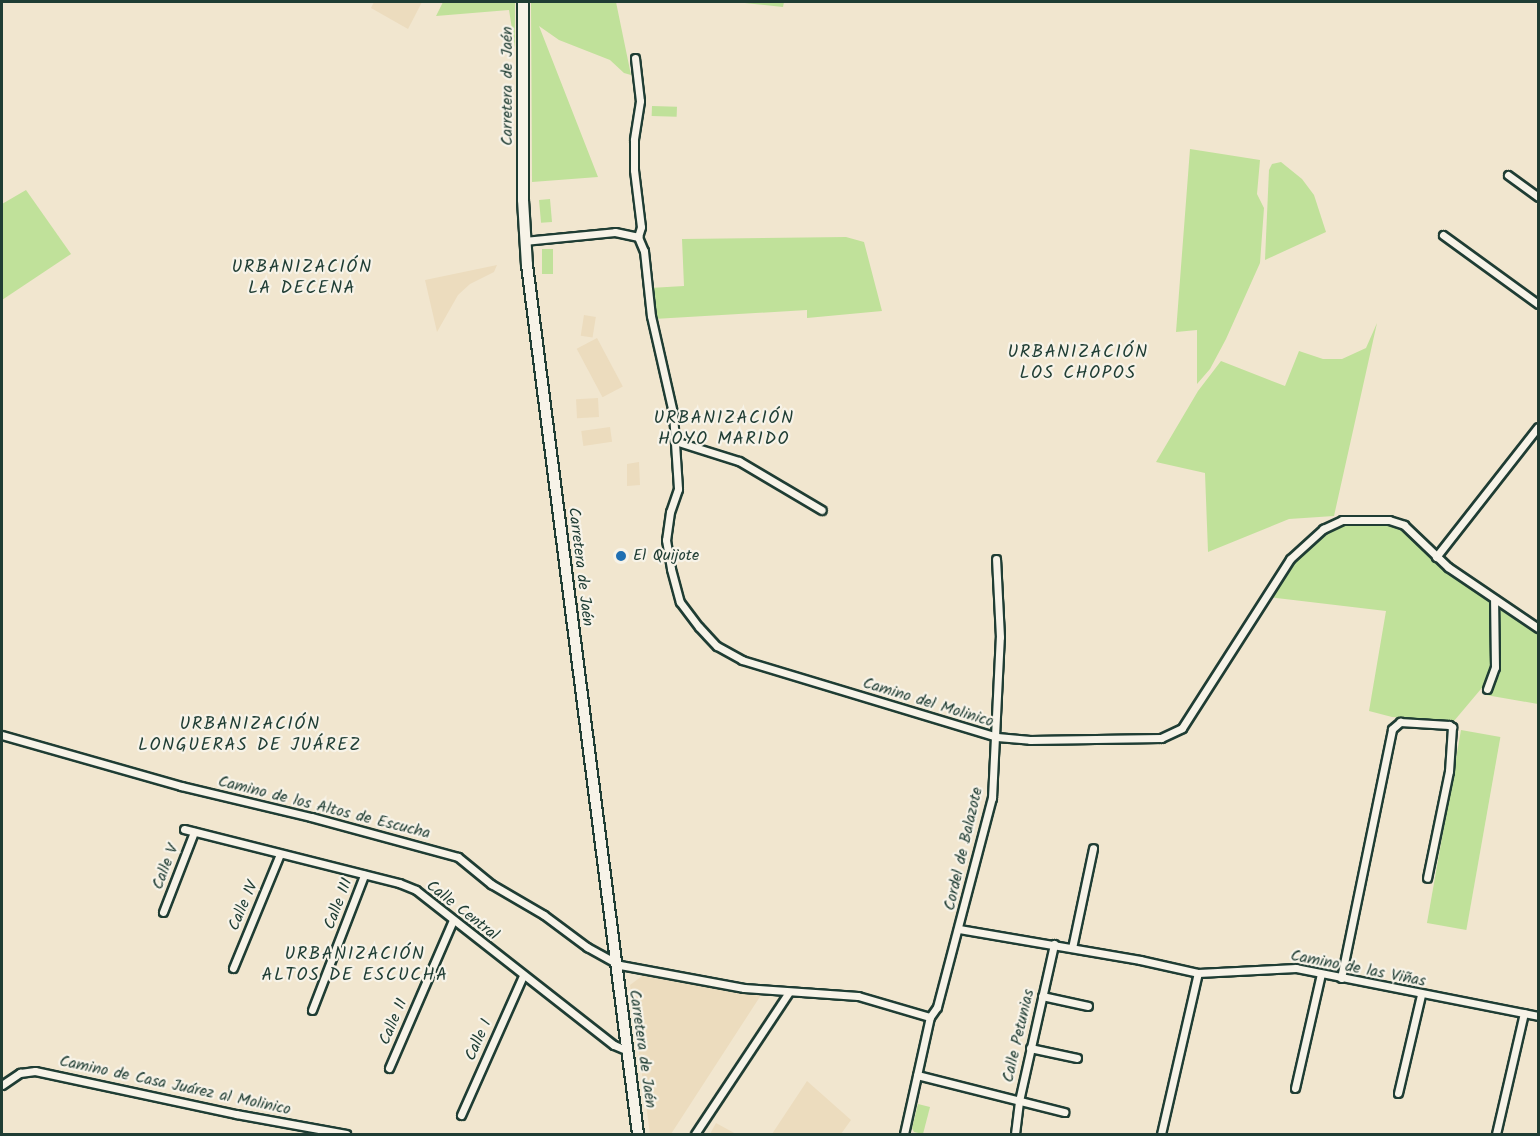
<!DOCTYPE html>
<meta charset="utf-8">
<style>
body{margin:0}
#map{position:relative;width:1540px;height:1136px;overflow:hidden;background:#f1e6cf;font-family:Kalam,sans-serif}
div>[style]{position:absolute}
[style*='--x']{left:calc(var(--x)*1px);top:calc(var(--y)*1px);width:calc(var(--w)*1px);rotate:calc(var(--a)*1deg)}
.built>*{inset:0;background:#ecdcbe;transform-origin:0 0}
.green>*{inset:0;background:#c0e19a;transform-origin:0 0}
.roads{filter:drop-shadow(2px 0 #1f3d34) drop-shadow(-2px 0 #1f3d34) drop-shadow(0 2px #1f3d34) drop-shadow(0 -2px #1f3d34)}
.minor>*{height:7px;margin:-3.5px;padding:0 3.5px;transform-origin:3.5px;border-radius:3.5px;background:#f7f3e8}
.trunk>*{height:10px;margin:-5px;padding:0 5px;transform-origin:5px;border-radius:5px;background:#f7f3e8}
.dots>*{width:16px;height:16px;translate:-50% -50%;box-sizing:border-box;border:3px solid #f7f3e8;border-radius:50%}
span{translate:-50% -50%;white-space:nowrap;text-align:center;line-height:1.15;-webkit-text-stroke:4.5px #f7f3e8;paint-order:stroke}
.street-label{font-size:16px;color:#1f3d34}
.poi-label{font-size:16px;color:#1f3d34}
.left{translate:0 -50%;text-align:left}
.neighbourhood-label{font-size:18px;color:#1f3d34;letter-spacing:1.5px}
.frame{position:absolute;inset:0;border:3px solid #1f3d34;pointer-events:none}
</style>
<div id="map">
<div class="built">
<div style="clip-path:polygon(374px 2px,422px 2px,408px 29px,371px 8px)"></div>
<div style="clip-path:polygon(497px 265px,494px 272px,470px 284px,458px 295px,437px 332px,425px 280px)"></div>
<div style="left:584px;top:315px;width:12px;height:21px;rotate:9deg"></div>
<div style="left:597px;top:338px;width:55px;height:23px;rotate:62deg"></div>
<div style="left:598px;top:398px;width:19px;height:22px;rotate:87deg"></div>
<div style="left:610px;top:427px;width:15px;height:29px;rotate:82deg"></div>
<div style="clip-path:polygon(639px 462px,640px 485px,627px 486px,627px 464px)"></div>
<div style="clip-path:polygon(646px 973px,763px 992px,671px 1134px,650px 1134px,630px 985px)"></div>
<div style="clip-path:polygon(807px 1081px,851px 1120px,841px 1134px,772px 1134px)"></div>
<div style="clip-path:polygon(716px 1123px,736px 1134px,710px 1134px)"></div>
</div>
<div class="green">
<div style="clip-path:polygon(443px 2px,515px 2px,515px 48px,509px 10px,436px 16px)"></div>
<div style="clip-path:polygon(531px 2px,616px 2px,631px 75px,624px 73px,610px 60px,559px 40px,539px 26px,598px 177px,532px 182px)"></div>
<div style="clip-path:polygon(735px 2px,784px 2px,783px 7px)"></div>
<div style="left:652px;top:106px;width:25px;height:10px;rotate:2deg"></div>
<div style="clip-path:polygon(1190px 149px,1260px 160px,1257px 194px,1264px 208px,1260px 263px,1226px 339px,1210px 369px,1197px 384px,1197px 330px,1176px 332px)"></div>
<div style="clip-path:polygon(1281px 162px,1302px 179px,1314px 195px,1326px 232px,1265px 260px,1269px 170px,1272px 164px)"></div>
<div style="clip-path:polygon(26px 190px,71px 254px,2px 300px,2px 204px)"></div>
<div style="left:550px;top:199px;width:23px;height:11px;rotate:85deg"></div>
<div style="clip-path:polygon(846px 237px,864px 242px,882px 311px,807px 318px,807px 310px,654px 319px,650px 288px,684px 286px,682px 239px)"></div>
<div style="left:542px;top:249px;width:11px;height:25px"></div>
<div style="clip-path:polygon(1377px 323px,1334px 516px,1289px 519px,1208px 552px,1205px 473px,1156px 462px,1198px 391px,1221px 361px,1285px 386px,1299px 351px,1323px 359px,1342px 359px,1366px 348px)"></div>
<div style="clip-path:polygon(1344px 523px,1388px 523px,1406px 529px,1429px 555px,1491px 602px,1493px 663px,1486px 683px,1454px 721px,1392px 717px,1369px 711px,1386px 611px,1268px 597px,1296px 557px,1326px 530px)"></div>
<div style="clip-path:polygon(1497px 608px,1538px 634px,1538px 704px,1486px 695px,1500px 674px)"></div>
<div style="left:1461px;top:730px;width:40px;height:196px;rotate:10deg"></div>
<div style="clip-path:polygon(918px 1104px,930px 1107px,923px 1134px,914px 1132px,912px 1128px)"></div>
</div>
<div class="roads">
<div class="minor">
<div style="--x:635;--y:58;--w:43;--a:83.4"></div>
<div style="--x:640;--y:101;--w:39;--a:99"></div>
<div style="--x:634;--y:140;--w:30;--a:90"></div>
<div style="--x:634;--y:170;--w:57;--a:83"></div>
<div style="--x:641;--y:227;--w:10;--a:107"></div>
<div style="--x:1508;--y:175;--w:37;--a:36"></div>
<div style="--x:1443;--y:235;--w:117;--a:36"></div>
<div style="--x:524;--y:241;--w:91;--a:-5.6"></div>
<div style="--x:615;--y:232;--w:24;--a:12"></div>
<div style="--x:638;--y:237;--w:15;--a:67"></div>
<div style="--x:644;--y:251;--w:65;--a:83.9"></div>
<div style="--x:651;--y:316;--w:99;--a:77.2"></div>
<div style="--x:673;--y:413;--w:76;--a:86.2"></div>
<div style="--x:678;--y:489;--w:24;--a:109"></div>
<div style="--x:670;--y:512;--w:28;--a:98"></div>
<div style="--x:666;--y:540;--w:29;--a:80"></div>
<div style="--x:671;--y:569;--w:34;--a:75"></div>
<div style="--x:680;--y:602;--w:31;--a:53"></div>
<div style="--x:699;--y:627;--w:26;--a:47"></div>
<div style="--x:717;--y:646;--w:29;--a:29"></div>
<div style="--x:742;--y:660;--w:266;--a:16.8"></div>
<div style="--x:997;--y:737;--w:33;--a:5"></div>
<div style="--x:1030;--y:740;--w:131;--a:-0.9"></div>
<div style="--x:1161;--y:738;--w:23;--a:-25"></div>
<div style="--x:1182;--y:728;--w:201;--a:-57.4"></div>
<div style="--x:1290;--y:559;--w:45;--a:-42.3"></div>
<div style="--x:1323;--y:529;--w:21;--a:-25"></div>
<div style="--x:1342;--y:520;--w:47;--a:0"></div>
<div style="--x:1389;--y:520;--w:16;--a:18"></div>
<div style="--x:1404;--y:525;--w:61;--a:43.7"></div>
<div style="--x:1448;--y:567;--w:109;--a:34.1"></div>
<div style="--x:675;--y:441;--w:67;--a:17.4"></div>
<div style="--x:739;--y:461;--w:96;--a:30.6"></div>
<div style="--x:1436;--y:557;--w:165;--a:-51.9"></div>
<div style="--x:1487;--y:689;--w:23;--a:-70"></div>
<div style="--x:1495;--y:667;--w:68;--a:-90.8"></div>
<div style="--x:2;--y:735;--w:186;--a:15.9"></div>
<div style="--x:181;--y:786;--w:134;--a:13.4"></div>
<div style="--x:311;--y:817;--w:152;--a:15.2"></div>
<div style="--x:458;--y:857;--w:43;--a:39.3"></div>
<div style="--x:491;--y:884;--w:61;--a:30.3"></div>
<div style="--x:544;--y:915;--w:54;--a:36.7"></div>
<div style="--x:587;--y:947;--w:38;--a:29"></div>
<div style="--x:620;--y:965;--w:126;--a:10.5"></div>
<div style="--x:744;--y:988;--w:114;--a:4"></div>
<div style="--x:858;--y:996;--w:75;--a:16.3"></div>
<div style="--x:184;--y:829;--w:222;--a:14.1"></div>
<div style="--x:399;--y:883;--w:18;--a:22"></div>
<div style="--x:416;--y:890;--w:251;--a:38.1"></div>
<div style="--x:614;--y:1045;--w:15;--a:23"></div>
<div style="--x:163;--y:912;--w:86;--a:-68.8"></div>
<div style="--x:959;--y:929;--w:184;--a:9.7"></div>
<div style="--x:1140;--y:960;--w:59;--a:12.6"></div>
<div style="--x:1198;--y:973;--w:98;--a:-2.9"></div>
<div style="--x:1296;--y:968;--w:247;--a:11.2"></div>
<div style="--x:1072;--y:948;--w:102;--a:-78.1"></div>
<div style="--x:233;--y:968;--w:123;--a:-67.6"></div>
<div style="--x:1341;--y:978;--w:254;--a:-78.4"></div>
<div style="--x:1392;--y:729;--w:11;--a:-41"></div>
<div style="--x:1400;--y:722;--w:49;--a:3.5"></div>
<div style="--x:1449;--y:725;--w:4;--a:34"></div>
<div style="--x:1452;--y:727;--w:44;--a:93.9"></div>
<div style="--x:1449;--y:771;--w:109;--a:101.6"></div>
<div style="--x:1042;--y:996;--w:47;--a:12.3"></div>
<div style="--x:312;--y:1010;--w:145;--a:-68.9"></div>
<div style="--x:1030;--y:1048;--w:48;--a:12"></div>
<div style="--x:389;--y:1068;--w:161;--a:-66.6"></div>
<div style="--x:917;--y:1075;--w:152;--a:14.1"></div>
<div style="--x:2;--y:1085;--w:22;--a:-34"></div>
<div style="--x:20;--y:1073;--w:15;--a:-8"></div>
<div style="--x:35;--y:1071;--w:206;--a:12.1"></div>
<div style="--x:236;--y:1114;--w:112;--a:10.3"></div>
<div style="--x:1295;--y:1088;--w:117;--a:-77.2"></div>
<div style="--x:1398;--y:1093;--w:101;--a:-76.8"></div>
<div style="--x:461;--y:1115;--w:152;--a:-66"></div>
<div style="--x:695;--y:1134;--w:170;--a:-56.5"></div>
<div style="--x:904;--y:1134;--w:120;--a:-77.5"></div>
<div style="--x:930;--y:1017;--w:12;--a:-55"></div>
<div style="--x:937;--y:1007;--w:216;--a:-75.3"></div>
<div style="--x:992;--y:798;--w:161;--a:-87.2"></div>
<div style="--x:1000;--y:637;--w:78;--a:-92.9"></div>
<div style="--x:1015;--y:1134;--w:33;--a:-83"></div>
<div style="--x:1019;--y:1101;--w:161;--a:-77.4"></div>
<div style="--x:1161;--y:1134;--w:165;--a:-77.1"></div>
<div style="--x:1496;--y:1134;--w:124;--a:-77"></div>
</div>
<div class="trunk">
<div style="--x:523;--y:2;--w:198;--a:90"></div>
<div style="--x:523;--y:200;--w:65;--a:86.5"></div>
<div style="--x:527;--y:265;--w:876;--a:82.72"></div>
</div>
</div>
<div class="dots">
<div style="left:621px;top:556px;background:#1f6fb2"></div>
</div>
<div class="street-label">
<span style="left:508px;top:86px;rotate:-90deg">Carretera de Jaén</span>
<span style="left:580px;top:567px;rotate:83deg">Carretera de Jaén</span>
<span style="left:928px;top:703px;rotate:17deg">Camino del Molinico</span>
<span style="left:324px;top:808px;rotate:14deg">Camino de los Altos de Escucha</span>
<span style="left:964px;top:849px;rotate:-77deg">Cordel de Balazote</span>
<span style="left:166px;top:867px;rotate:-69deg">Calle V</span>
<span style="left:339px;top:904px;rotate:-69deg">Calle III</span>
<span style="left:244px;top:906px;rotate:-67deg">Calle IV</span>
<span style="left:462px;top:911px;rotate:38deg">Calle Central</span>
<span style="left:1358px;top:969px;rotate:11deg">Camino de las Viñas</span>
<span style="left:394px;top:1022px;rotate:-67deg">Calle II</span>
<span style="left:1019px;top:1036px;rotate:-77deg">Calle Petunias</span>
<span style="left:479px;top:1040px;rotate:-66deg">Calle I</span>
<span style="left:642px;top:1049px;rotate:82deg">Carretera de Jaén</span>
<span style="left:175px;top:1086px;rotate:12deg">Camino de Casa Juárez al Molinico</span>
</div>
<div class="poi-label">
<span class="left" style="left:633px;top:556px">El Quijote</span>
</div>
<div class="neighbourhood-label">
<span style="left:302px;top:279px">URBANIZACIÓN<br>LA DECENA</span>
<span style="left:1078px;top:364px">URBANIZACIÓN<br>LOS CHOPOS</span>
<span style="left:724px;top:430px">URBANIZACIÓN<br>HOYO MARIDO</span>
<span style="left:250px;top:736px">URBANIZACIÓN<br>LONGUERAS DE JUÁREZ</span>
<span style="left:355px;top:966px">URBANIZACIÓN<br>ALTOS DE ESCUCHA</span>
</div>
<div class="frame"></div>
</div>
